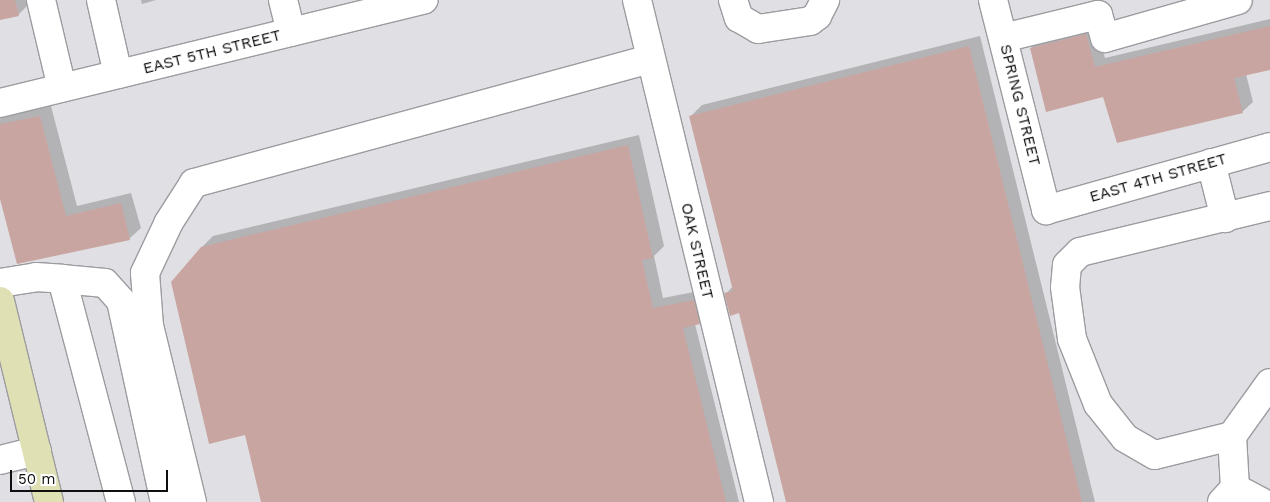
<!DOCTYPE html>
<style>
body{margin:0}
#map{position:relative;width:1270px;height:502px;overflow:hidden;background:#e0e0e4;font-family:"Work Sans",sans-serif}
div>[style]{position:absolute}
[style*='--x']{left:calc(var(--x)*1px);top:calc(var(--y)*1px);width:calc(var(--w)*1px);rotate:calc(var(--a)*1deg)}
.shadow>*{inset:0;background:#0003}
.building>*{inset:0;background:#c9a5a1}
.roads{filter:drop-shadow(1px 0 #9c9ca0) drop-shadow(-1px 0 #9c9ca0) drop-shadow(0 1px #9c9ca0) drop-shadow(0 -1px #9c9ca0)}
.minor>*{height:28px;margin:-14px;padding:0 14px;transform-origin:14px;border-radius:14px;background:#fff}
.major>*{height:28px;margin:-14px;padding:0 14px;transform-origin:14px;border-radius:14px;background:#e0e0b5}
span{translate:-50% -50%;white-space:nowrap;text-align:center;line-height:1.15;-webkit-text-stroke:4px #fff;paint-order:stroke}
.street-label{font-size:16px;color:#0f0f10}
.scale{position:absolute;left:10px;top:470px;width:158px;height:22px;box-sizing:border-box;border:2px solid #0f0f10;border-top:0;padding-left:6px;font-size:15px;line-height:18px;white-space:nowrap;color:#0f0f10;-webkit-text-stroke:4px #fff;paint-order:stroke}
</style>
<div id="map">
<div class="shadow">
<div style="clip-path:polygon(0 0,26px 0,27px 6px,18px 15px,0 19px)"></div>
<div style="clip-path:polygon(141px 0,156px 0,142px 4px)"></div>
<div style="clip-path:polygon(1270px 19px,1270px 69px,1246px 74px,1253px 102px,1242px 112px,1103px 96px,1031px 48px,1041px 38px,1096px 24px,1105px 58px)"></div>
<div style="clip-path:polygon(980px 36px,1095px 502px,787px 502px,740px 311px,726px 294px,733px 286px,691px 116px,702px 105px)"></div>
<div style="clip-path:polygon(51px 106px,77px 206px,131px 193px,141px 228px,130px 238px,18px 262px,0 194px,0 116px)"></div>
<div style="clip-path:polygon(639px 135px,664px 246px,654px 256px,663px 298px,704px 290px,710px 312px,695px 324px,739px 502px,263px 502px,202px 247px,213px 236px)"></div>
</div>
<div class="building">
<div style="clip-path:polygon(0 0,15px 0,19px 16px,0 20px)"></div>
<div style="clip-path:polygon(1270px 26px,1270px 70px,1234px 78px,1243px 113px,1117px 143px,1103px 97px,1046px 112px,1030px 48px,1086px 34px,1095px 67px)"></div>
<div style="clip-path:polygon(969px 46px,1082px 502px,786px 502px,739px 313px,730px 316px,724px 293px,733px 291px,689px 116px)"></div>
<div style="clip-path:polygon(40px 116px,66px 216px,121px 203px,130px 240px,17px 264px,0 199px,0 124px)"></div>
<div style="clip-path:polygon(628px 145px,653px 258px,642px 260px,653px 308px,694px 300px,700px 324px,683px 328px,726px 502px,261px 502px,245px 435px,209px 444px,171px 282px,201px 247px)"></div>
</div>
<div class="roads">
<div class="minor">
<div style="--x:41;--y:0;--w:90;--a:76.6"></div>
<div style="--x:101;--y:0;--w:76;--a:77.1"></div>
<div style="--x:283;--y:0;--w:33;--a:76"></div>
<div style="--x:637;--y:0;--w:517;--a:76.34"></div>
<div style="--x:733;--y:0;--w:19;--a:72"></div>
<div style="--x:739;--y:18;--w:22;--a:30"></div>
<div style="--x:758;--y:29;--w:53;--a:-8.7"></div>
<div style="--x:810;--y:21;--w:9;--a:-36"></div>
<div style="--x:817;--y:16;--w:18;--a:-63"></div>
<div style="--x:993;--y:0;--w:217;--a:75.8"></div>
<div style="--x:1046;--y:210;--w:233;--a:-15.7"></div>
<div style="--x:1003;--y:38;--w:98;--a:-13.6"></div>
<div style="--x:1098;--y:15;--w:24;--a:73"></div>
<div style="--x:1105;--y:38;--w:138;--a:-15.9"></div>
<div style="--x:0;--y:103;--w:436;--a:-13.7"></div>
<div style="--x:1211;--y:163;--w:57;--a:75.7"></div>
<div style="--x:1270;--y:206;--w:195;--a:166.4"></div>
<div style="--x:1080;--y:252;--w:18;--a:135"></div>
<div style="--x:1067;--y:265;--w:22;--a:95"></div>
<div style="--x:1065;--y:287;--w:52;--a:82.3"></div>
<div style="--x:1072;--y:339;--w:70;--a:68.2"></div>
<div style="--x:1098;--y:404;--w:43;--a:51.5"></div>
<div style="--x:1125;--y:438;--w:34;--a:30"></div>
<div style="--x:1155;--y:455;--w:79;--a:-13.9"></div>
<div style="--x:1232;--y:436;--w:65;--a:-54.4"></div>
<div style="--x:62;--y:279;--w:43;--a:5.3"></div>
<div style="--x:105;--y:283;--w:24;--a:48"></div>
<div style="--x:121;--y:301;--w:206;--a:77.7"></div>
<div style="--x:0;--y:283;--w:36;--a:-9"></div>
<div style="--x:36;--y:277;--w:26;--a:4"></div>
<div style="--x:62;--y:279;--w:231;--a:75.2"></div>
<div style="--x:0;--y:460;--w:38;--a:-14"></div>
<div style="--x:1235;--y:488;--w:30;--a:28"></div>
<div style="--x:192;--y:502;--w:181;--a:-103.7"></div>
<div style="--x:149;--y:326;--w:53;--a:-94.3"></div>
<div style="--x:145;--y:273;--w:56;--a:-64.8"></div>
<div style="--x:169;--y:222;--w:46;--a:-57.3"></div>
<div style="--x:194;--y:183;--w:473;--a:-15.2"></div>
<div style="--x:1222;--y:502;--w:19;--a:-47"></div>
<div style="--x:1235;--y:488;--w:52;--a:-93.3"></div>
</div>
<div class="major">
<div style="--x:0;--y:301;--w:207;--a:76.3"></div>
</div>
</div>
<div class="street-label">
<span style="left:212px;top:52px;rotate:-14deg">EAST 5TH STREET</span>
<span style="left:1020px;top:105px;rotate:76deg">SPRING STREET</span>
<span style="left:1158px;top:178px;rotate:-16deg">EAST 4TH STREET</span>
<span style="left:697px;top:251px;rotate:77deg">OAK STREET</span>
</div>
<div class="scale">50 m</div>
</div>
